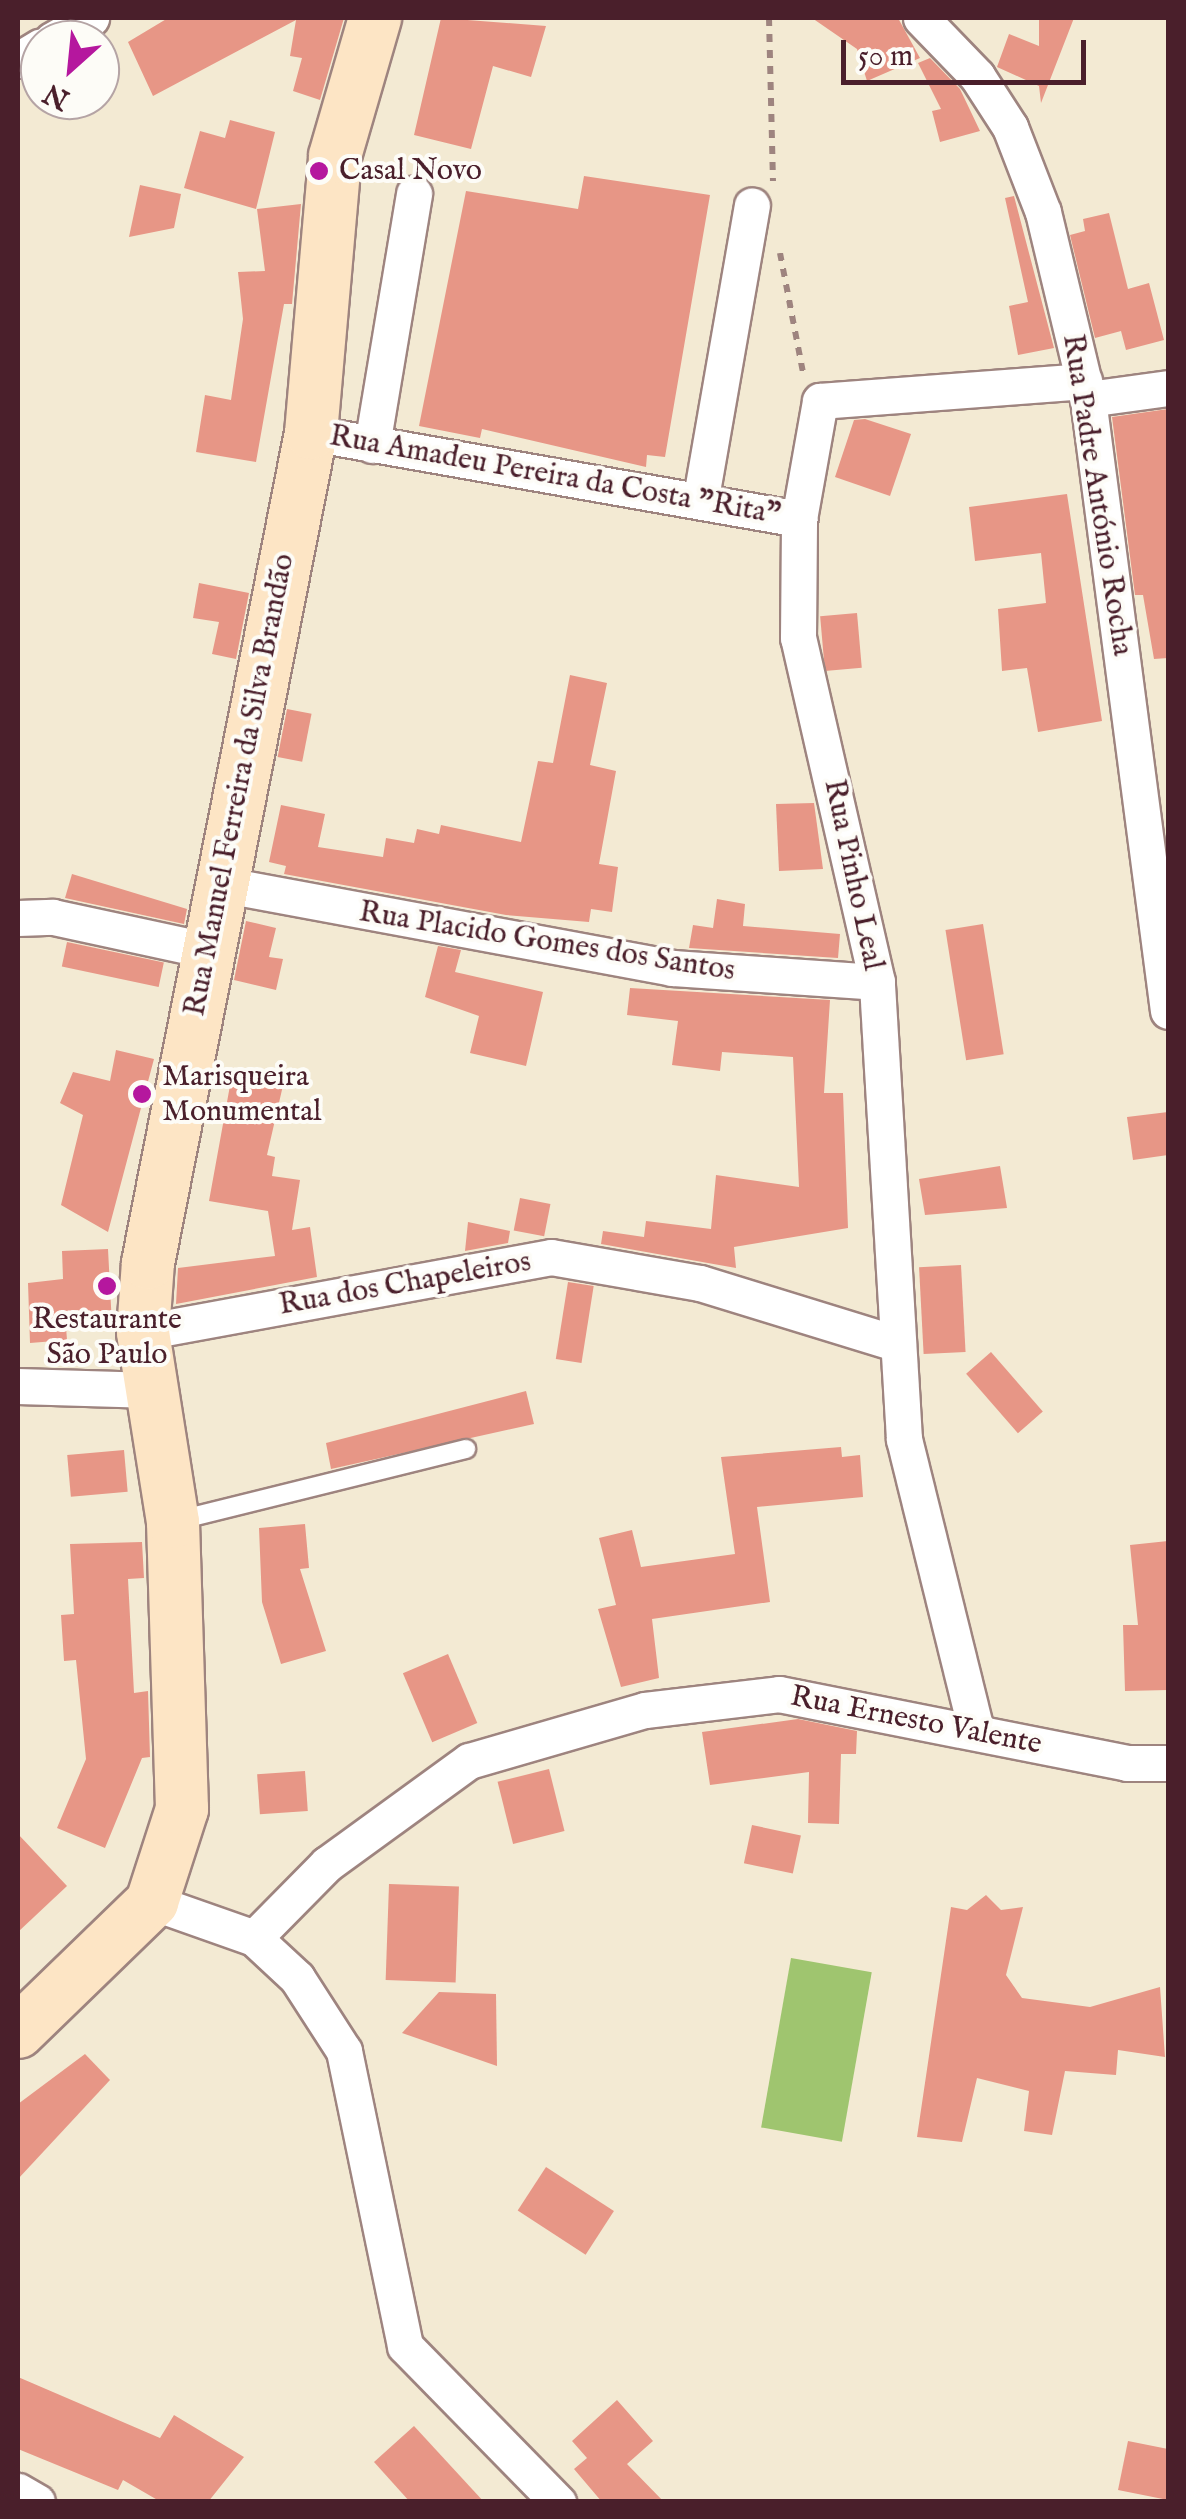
<!DOCTYPE html>
<meta charset="utf-8">
<style>
body{margin:0}
#map{position:relative;width:1186px;height:2519px;overflow:hidden;background:#f3ead3;font-family:"IM FELL English",serif}
div>[style]{position:absolute}
[style*='--x']{left:calc(var(--x)*1px);top:calc(var(--y)*1px);width:calc(var(--w)*1px);rotate:calc(var(--a)*1deg)}
.green>*{inset:0;background:#9fc56f;transform-origin:0 0}
.building>*{inset:0;background:#e79686;transform-origin:0 0}
.path>*{height:6px;margin-top:-3px;transform-origin:0;background:repeating-linear-gradient(90deg,#9e847f 0 8px,transparent 0 16px)}
.roads{filter:drop-shadow(2px 0 #9e847f) drop-shadow(-2px 0 #9e847f) drop-shadow(0 2px #9e847f) drop-shadow(0 -2px #9e847f)}
.lane>*{height:18px;margin:-9px;padding:0 9px;transform-origin:9px;border-radius:9px;background:#fff}
.street>*{height:35px;margin:-17.5px;padding:0 17.5px;transform-origin:17.5px;border-radius:17.5px;background:#fff}
.secondary>*{height:52px;margin:-26px;padding:0 26px;transform-origin:26px;border-radius:26px;background:#fde5c5}
.dots>*{width:28px;height:28px;translate:-50% -50%;box-sizing:border-box;border:5px solid #fdfcf7;border-radius:50%}
span{translate:-50% -50%;white-space:nowrap;text-align:center;line-height:1.15;-webkit-text-stroke:8px #fdfcf7;paint-order:stroke}
.poi-label{font-size:30px;color:#4a1f2b}
.left{translate:0 -50%;text-align:left}
.street-label{font-size:30px;color:#4a1f2b}
.frame{position:absolute;inset:0;border:20px solid #4a1f2b;pointer-events:none}
.north{position:absolute;left:20px;top:20px;width:100px;height:100px;box-sizing:border-box;background:#fdfcf7;border:2px solid #b5a4a5;border-radius:50%;rotate:207deg;font-size:28px;font-weight:700;line-height:40px;text-align:center;color:#4a1f2b}
.north::after{content:'';display:block;margin:auto;width:35px;height:45px;background:#b5179e;clip-path:polygon(50% 0,100% 100%,50% 72%,0 100%)}
.scale{position:absolute;left:841px;top:40px;width:245px;height:45px;box-sizing:border-box;border:5px solid #4a1f2b;border-top:0;padding-left:12px;font-size:30px;line-height:35px;white-space:nowrap;color:#4a1f2b;-webkit-text-stroke:8px #fdfcf7;paint-order:stroke}
</style>
<div id="map">
<div class="green">
<div style="left:791px;top:1958px;width:82px;height:172px;rotate:10deg"></div>
</div>
<div class="building">
<div style="clip-path:polygon(168px 18px,344px 18px,320px 100px,293px 91px,302px 58px,290px 56px,296px 20px,153px 96px,128px 42px)"></div>
<div style="clip-path:polygon(441px 18px,546px 26px,531px 77px,493px 66px,471px 149px,414px 135px)"></div>
<div style="clip-path:polygon(812px 18px,898px 18px,920px 58px,867px 81px,857px 49px)"></div>
<div style="clip-path:polygon(1039px 18px,1074px 18px,1041px 103px,1039px 86px,997px 67px,1009px 34px,1039px 46px)"></div>
<div style="clip-path:polygon(930px 58px,960px 89px,980px 131px,940px 142px,932px 111px,941px 109px,918px 63px)"></div>
<div style="clip-path:polygon(230px 120px,275px 132px,256px 209px,184px 188px,200px 131px,225px 138px)"></div>
<div style="clip-path:polygon(584px 176px,710px 195px,665px 457px,647px 455px,646px 467px,482px 429px,480px 438px,419px 426px,466px 191px,578px 209px)"></div>
<div style="clip-path:polygon(140px 185px,181px 194px,174px 228px,129px 237px)"></div>
<div style="clip-path:polygon(1014px 196px,1054px 348px,1018px 355px,1009px 306px,1028px 302px,1005px 198px)"></div>
<div style="clip-path:polygon(301px 204px,292px 304px,284px 304px,256px 462px,196px 452px,205px 395px,231px 400px,243px 319px,238px 272px,265px 271px,257px 209px)"></div>
<div style="clip-path:polygon(1109px 213px,1128px 289px,1149px 283px,1164px 340px,1126px 350px,1121px 331px,1095px 338px,1070px 235px,1085px 231px,1083px 219px)"></div>
<div style="clip-path:polygon(1168px 409px,1168px 658px,1154px 659px,1143px 595px,1135px 595px,1112px 417px)"></div>
<div style="clip-path:polygon(865px 419px,911px 434px,890px 496px,835px 477px,854px 420px)"></div>
<div style="clip-path:polygon(1067px 494px,1102px 721px,1038px 732px,1027px 668px,1002px 671px,998px 609px,1046px 603px,1041px 553px,975px 561px,969px 507px)"></div>
<div style="clip-path:polygon(199px 583px,249px 593px,236px 659px,212px 654px,219px 622px,193px 618px)"></div>
<div style="left:857px;top:613px;width:55px;height:37px;rotate:85deg"></div>
<div style="clip-path:polygon(570px 675px,607px 683px,590px 765px,616px 771px,599px 864px,618px 867px,612px 912px,591px 909px,589px 922px,506px 915px,284px 874px,286px 866px,269px 862px,281px 805px,325px 814px,318px 847px,383px 857px,386px 838px,414px 843px,417px 829px,439px 834px,441px 825px,521px 842px,538px 761px,553px 763px)"></div>
<div style="left:287px;top:709px;width:25px;height:49px;rotate:11deg"></div>
<div style="clip-path:polygon(814px 803px,823px 869px,779px 871px,776px 804px)"></div>
<div style="clip-path:polygon(72px 874px,187px 909px,184px 924px,65px 898px)"></div>
<div style="clip-path:polygon(717px 899px,745px 904px,743px 926px,840px 934px,838px 958px,689px 948px,693px 925px,713px 928px)"></div>
<div style="clip-path:polygon(246px 921px,276px 928px,269px 957px,283px 959px,276px 990px,234px 980px)"></div>
<div style="left:983px;top:924px;width:132px;height:38px;rotate:81deg"></div>
<div style="left:67px;top:942px;width:99px;height:25px;rotate:12deg"></div>
<div style="clip-path:polygon(438px 946px,461px 950px,455px 972px,543px 992px,526px 1066px,470px 1053px,479px 1016px,425px 997px)"></div>
<div style="clip-path:polygon(630px 988px,830px 1000px,824px 1093px,843px 1093px,848px 1228px,734px 1247px,736px 1268px,601px 1244px,603px 1231px,644px 1237px,646px 1221px,711px 1229px,716px 1175px,799px 1187px,793px 1057px,722px 1052px,720px 1071px,672px 1065px,678px 1021px,627px 1015px)"></div>
<div style="clip-path:polygon(116px 1050px,154px 1059px,108px 1232px,61px 1205px,83px 1115px,60px 1103px,73px 1072px,110px 1081px)"></div>
<div style="clip-path:polygon(233px 1069px,284px 1081px,267px 1155px,275px 1157px,272px 1176px,300px 1180px,292px 1230px,310px 1227px,317px 1277px,176px 1304px,178px 1268px,275px 1256px,268px 1211px,209px 1201px)"></div>
<div style="clip-path:polygon(1168px 1112px,1168px 1155px,1133px 1160px,1127px 1117px)"></div>
<div style="clip-path:polygon(1000px 1166px,1007px 1208px,925px 1215px,919px 1179px)"></div>
<div style="left:520px;top:1198px;width:31px;height:33px;rotate:11deg"></div>
<div style="clip-path:polygon(468px 1222px,510px 1231px,508px 1243px,465px 1251px)"></div>
<div style="clip-path:polygon(108px 1249px,112px 1325px,66px 1327px,67px 1340px,30px 1343px,28px 1283px,63px 1279px,62px 1251px)"></div>
<div style="left:961px;top:1265px;width:87px;height:42px;rotate:87deg"></div>
<div style="left:568px;top:1282px;width:26px;height:78px;rotate:9deg"></div>
<div style="left:991px;top:1352px;width:79px;height:33px;rotate:49deg"></div>
<div style="clip-path:polygon(526px 1391px,534px 1424px,331px 1469px,326px 1443px)"></div>
<div style="clip-path:polygon(841px 1447px,842px 1457px,860px 1455px,863px 1497px,757px 1507px,770px 1602px,652px 1619px,659px 1678px,621px 1687px,598px 1609px,616px 1605px,599px 1538px,632px 1530px,641px 1567px,735px 1554px,721px 1457px)"></div>
<div style="left:124px;top:1450px;width:42px;height:57px;rotate:85deg"></div>
<div style="clip-path:polygon(305px 1524px,309px 1568px,300px 1569px,326px 1651px,281px 1664px,262px 1602px,259px 1528px)"></div>
<div style="clip-path:polygon(1168px 1541px,1168px 1690px,1125px 1691px,1123px 1625px,1138px 1625px,1130px 1545px)"></div>
<div style="clip-path:polygon(142px 1542px,144px 1578px,128px 1579px,134px 1693px,148px 1691px,150px 1757px,142px 1758px,105px 1848px,57px 1828px,86px 1759px,76px 1660px,64px 1661px,61px 1615px,74px 1614px,70px 1544px)"></div>
<div style="left:448px;top:1654px;width:75px;height:49px;rotate:67deg"></div>
<div style="clip-path:polygon(798px 1719px,857px 1731px,856px 1754px,841px 1754px,839px 1824px,808px 1823px,809px 1772px,710px 1785px,702px 1732px)"></div>
<div style="left:549px;top:1769px;width:64px;height:53px;rotate:76deg"></div>
<div style="left:305px;top:1771px;width:40px;height:48px;rotate:86deg"></div>
<div style="left:752px;top:1825px;width:50px;height:39px;rotate:12deg"></div>
<div style="clip-path:polygon(18px 1834px,67px 1886px,18px 1932px)"></div>
<div style="left:389px;top:1884px;width:70px;height:96px;rotate:2deg"></div>
<div style="clip-path:polygon(986px 1895px,1001px 1910px,1023px 1907px,1006px 1975px,1022px 1998px,1090px 2007px,1160px 1987px,1165px 2057px,1118px 2050px,1116px 2075px,1065px 2071px,1052px 2135px,1024px 2131px,1029px 2091px,977px 2078px,962px 2142px,917px 2137px,951px 1907px,967px 1910px)"></div>
<div style="clip-path:polygon(439px 1992px,496px 1994px,497px 2066px,402px 2033px)"></div>
<div style="clip-path:polygon(85px 2054px,110px 2080px,18px 2179px,18px 2104px)"></div>
<div style="left:546px;top:2167px;width:81px;height:52px;rotate:33deg"></div>
<div style="clip-path:polygon(18px 2377px,160px 2438px,174px 2415px,244px 2457px,208px 2502px,161px 2502px,123px 2480px,118px 2490px,18px 2449px)"></div>
<div style="clip-path:polygon(617px 2400px,653px 2441px,627px 2464px,664px 2502px,602px 2502px,574px 2469px,587px 2458px,572px 2441px)"></div>
<div style="clip-path:polygon(414px 2426px,484px 2502px,410px 2502px,374px 2462px)"></div>
<div style="clip-path:polygon(1128px 2441px,1168px 2449px,1168px 2500px,1118px 2490px)"></div>
</div>
<div class="path">
<div style="--x:769;--y:18;--w:163;--a:88.6"></div>
<div style="--x:780;--y:253;--w:127;--a:79.1"></div>
</div>
<div class="roads">
<div class="lane">
<div style="--x:175;--y:1521;--w:300;--a:-13.9"></div>
</div>
<div class="street">
<div style="--x:921;--y:18;--w:81;--a:46"></div>
<div style="--x:977;--y:76;--w:61;--a:57.1"></div>
<div style="--x:1010;--y:127;--w:91;--a:68.8"></div>
<div style="--x:1043;--y:212;--w:192;--a:76.5"></div>
<div style="--x:1088;--y:399;--w:617;--a:82.55"></div>
<div style="--x:52;--y:40;--w:45;--a:-29.4"></div>
<div style="--x:18;--y:60;--w:26;--a:-31"></div>
<div style="--x:1088;--y:399;--w:81;--a:-7.8"></div>
<div style="--x:311;--y:433;--w:496;--a:10"></div>
<div style="--x:372;--y:445;--w:255;--a:-80.5"></div>
<div style="--x:701;--y:497;--w:296;--a:-80.1"></div>
<div style="--x:220;--y:884;--w:460;--a:10.5"></div>
<div style="--x:672;--y:968;--w:205;--a:3.9"></div>
<div style="--x:18;--y:918;--w:35;--a:-2"></div>
<div style="--x:53;--y:917;--w:157;--a:12.2"></div>
<div style="--x:143;--y:1332;--w:415;--a:-10.4"></div>
<div style="--x:551;--y:1257;--w:151;--a:9.9"></div>
<div style="--x:700;--y:1283;--w:207;--a:17.1"></div>
<div style="--x:18;--y:1386;--w:134;--a:1.7"></div>
<div style="--x:976;--y:1730;--w:300;--a:-103.9"></div>
<div style="--x:904;--y:1439;--w:458;--a:-93.4"></div>
<div style="--x:877;--y:982;--w:353;--a:-102.9"></div>
<div style="--x:798;--y:638;--w:119;--a:-89.5"></div>
<div style="--x:799;--y:519;--w:120;--a:-79.9"></div>
<div style="--x:820;--y:401;--w:265;--a:-4.3"></div>
<div style="--x:152;--y:1902;--w:108;--a:19.4"></div>
<div style="--x:254;--y:1938;--w:59;--a:42.9"></div>
<div style="--x:297;--y:1978;--w:87;--a:57.2"></div>
<div style="--x:344;--y:2051;--w:301;--a:78.3"></div>
<div style="--x:405;--y:2346;--w:219;--a:45.6"></div>
<div style="--x:254;--y:1938;--w:104;--a:-45.4"></div>
<div style="--x:327;--y:1864;--w:175;--a:-36"></div>
<div style="--x:469;--y:1761;--w:183;--a:-16.2"></div>
<div style="--x:645;--y:1710;--w:135;--a:-6.8"></div>
<div style="--x:779;--y:1694;--w:355;--a:11.2"></div>
<div style="--x:1127;--y:1763;--w:41;--a:0"></div>
<div style="--x:18;--y:2491;--w:22;--a:30"></div>
</div>
<div class="secondary">
<div style="--x:18;--y:2032;--w:187;--a:-44.1"></div>
<div style="--x:152;--y:1902;--w:98;--a:-72.1"></div>
<div style="--x:182;--y:1809;--w:287;--a:-91.8"></div>
<div style="--x:173;--y:1522;--w:192;--a:-99"></div>
<div style="--x:143;--y:1332;--w:69;--a:-85.9"></div>
<div style="--x:148;--y:1263;--w:846;--a:-78.89"></div>
<div style="--x:311;--y:433;--w:278;--a:-85"></div>
<div style="--x:335;--y:156;--w:144;--a:-73.8"></div>
</div>
</div>
<div class="dots">
<div style="left:319px;top:171px;background:#b5179e"></div>
<div style="left:142px;top:1094px;background:#b5179e"></div>
<div style="left:107px;top:1286px;background:#b5179e"></div>
</div>
<div class="poi-label">
<span class="left" style="left:339px;top:171px">Casal Novo</span>
<span class="left" style="left:162px;top:1094px">Marisqueira<br>Monumental</span>
<span style="left:107px;top:1337px">Restaurante<br>São Paulo</span>
</div>
<div class="street-label">
<span style="left:555px;top:476px;rotate:10deg">Rua Amadeu Pereira da Costa "Rita"</span>
<span style="left:1097px;top:495px;rotate:81deg">Rua Padre António Rocha</span>
<span style="left:240px;top:785px;rotate:-79deg">Rua Manuel Ferreira da Silva Brandão</span>
<span style="left:853px;top:875px;rotate:78deg">Rua Pinho Leal</span>
<span style="left:547px;top:942px;rotate:9deg">Rua Placido Gomes dos Santos</span>
<span style="left:405px;top:1284px;rotate:-10deg">Rua dos Chapeleiros</span>
<span style="left:916px;top:1721px;rotate:11deg">Rua Ernesto Valente</span>
</div>
<div class="frame"></div>
<div class="north">N</div>
<div class="scale">50 m</div>
</div>
